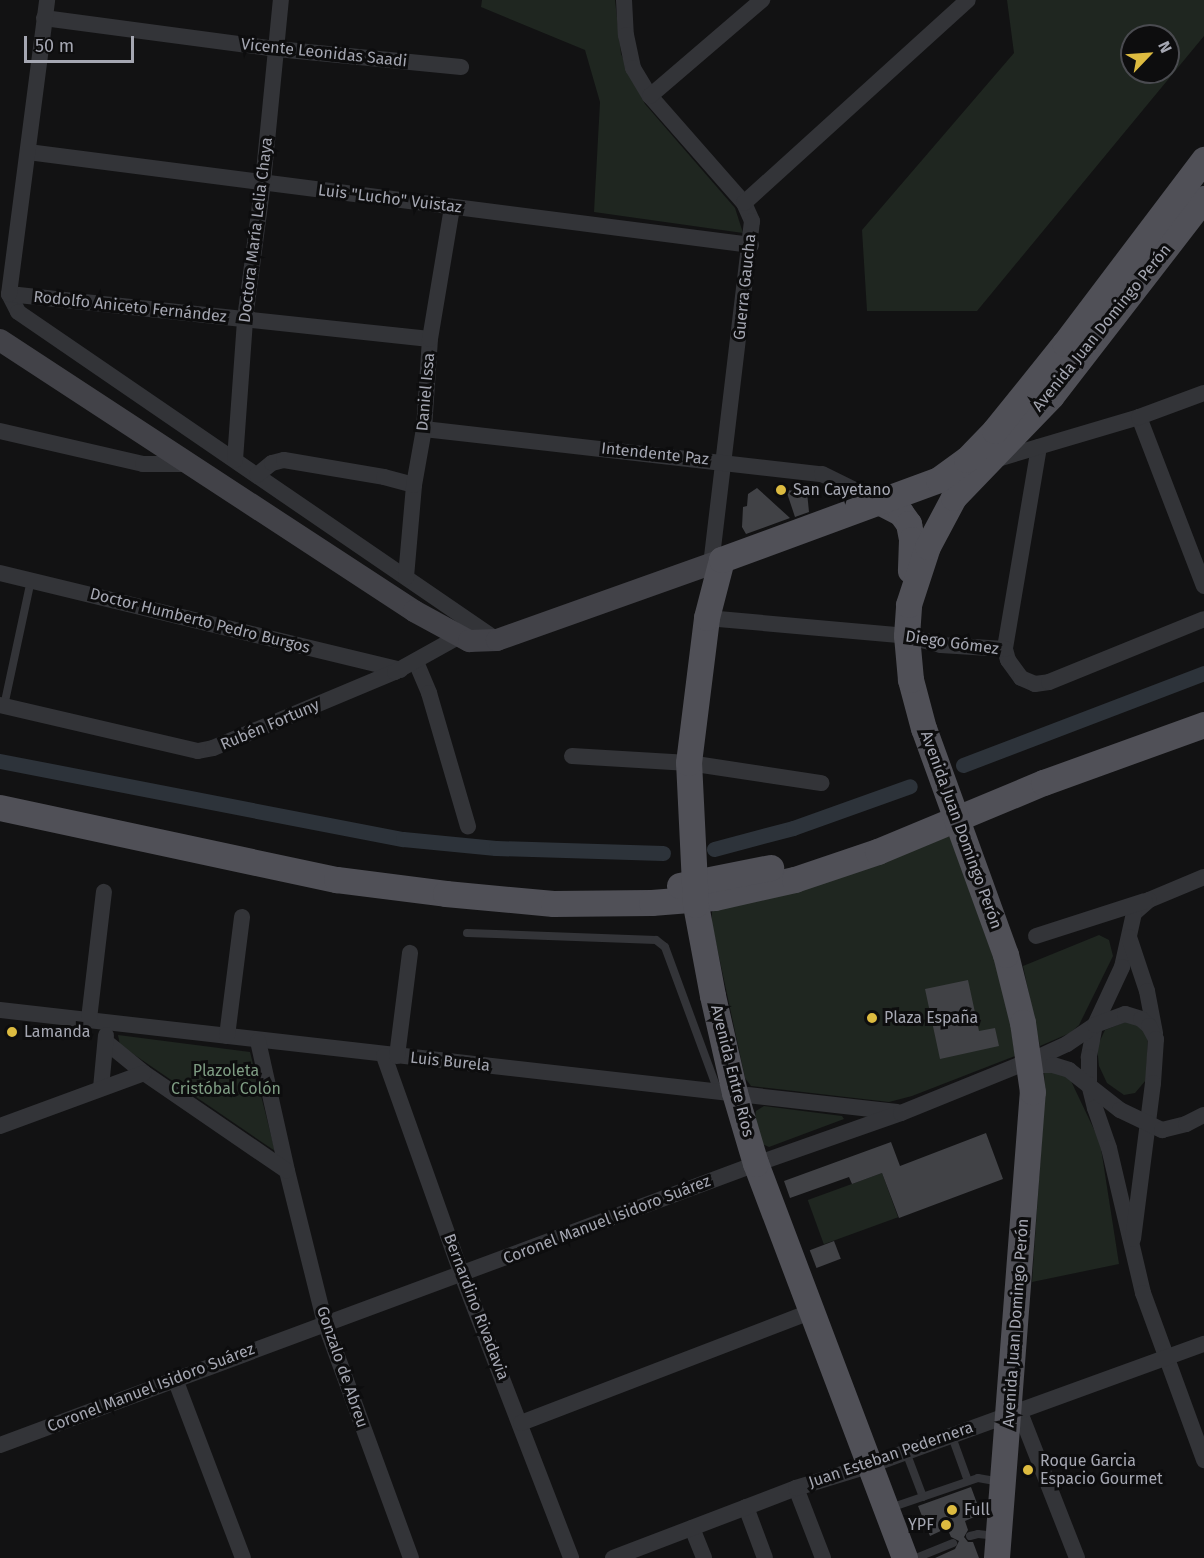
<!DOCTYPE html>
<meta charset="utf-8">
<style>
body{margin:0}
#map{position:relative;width:1204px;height:1558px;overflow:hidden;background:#121213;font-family:"Fira Sans",sans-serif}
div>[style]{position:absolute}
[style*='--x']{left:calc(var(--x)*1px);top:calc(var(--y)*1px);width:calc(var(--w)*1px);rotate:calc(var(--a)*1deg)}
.green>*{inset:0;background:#1f2620;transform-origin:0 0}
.canal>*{height:15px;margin:-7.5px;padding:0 7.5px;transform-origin:7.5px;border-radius:7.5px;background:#2d333a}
.building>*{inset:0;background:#414246;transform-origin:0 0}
.lane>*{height:8px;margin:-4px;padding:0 4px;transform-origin:4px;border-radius:4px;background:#333438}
.street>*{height:16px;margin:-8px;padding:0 8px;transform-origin:8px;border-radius:8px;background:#333438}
.secondary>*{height:22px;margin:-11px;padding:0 11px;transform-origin:11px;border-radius:11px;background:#424248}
.primary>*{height:26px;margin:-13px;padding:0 13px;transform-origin:13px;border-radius:13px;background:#505057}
.primary-bridge>*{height:26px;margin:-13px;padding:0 13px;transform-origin:13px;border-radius:13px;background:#505057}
.dots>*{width:16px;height:16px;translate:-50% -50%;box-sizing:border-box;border:3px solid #0d0d0e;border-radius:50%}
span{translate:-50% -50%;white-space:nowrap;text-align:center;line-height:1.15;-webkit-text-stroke:6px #0d0d0e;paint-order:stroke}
.street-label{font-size:16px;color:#a5a7b2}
.poi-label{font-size:16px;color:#a5a7b2}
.left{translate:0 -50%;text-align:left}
.right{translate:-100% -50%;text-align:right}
.park-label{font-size:16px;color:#7e9c83}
.north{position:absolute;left:1120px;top:24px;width:60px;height:60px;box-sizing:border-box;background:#0d0d0e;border:2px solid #4a4b50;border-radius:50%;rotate:65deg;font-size:16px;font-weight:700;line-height:24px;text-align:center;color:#a5a7b2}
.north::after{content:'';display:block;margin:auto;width:21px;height:27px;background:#ddbb40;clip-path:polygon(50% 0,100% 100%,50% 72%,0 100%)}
.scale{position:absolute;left:24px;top:36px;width:110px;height:27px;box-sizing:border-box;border:3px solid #a5a7b2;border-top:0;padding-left:8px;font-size:18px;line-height:21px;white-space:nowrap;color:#a5a7b2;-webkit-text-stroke:4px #0d0d0e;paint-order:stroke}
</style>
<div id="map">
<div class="green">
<div style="clip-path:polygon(482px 0,615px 0,621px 54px,645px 104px,735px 208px,743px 233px,594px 212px,600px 102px,585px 50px,481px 7px)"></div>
<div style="clip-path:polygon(evenodd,1007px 0,1204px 0,1204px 36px,977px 311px,867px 311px,862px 230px,1014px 53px,1007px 0,1132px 36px,1168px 36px,1168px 72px,1132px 72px,1132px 36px)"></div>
<div style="clip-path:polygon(946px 835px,950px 837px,995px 962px,1008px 1008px,1015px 1056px,912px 1096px,889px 1102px,751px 1086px,745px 1078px,712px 924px,712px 912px,716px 908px)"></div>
<div style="clip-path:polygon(1099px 935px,1109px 940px,1113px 956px,1079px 1025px,1070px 1033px,1040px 1046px,1023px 966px)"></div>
<div style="clip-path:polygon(1128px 1021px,1137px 1023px,1148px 1036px,1146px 1080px,1135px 1093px,1124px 1095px,1107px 1083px,1099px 1066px,1097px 1047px,1105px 1030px)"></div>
<div style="clip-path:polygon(118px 1035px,250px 1052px,275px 1151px,120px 1045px)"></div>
<div style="clip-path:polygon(1044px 1070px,1057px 1071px,1071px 1081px,1100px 1142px,1119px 1264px,1032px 1282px,1045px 1092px)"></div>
<div style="clip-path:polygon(764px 1106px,842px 1116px,844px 1119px,769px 1147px,762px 1144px,755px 1117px,756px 1111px)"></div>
<div style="left:882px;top:1173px;width:47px;height:79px;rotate:70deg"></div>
</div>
<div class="canal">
<div style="--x:0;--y:761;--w:410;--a:11"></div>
<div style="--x:403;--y:839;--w:93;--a:5.5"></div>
<div style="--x:496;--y:848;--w:167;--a:1.7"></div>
<div style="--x:963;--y:765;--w:258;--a:-20.9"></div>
<div style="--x:714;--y:849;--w:82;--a:-14.9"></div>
<div style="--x:793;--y:828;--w:124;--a:-19.7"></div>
</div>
<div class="building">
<div style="clip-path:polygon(757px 488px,790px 518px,746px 534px,742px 527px,743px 507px,747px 506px,748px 494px)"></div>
<div style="clip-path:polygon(786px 490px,807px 492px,809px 512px,795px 517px)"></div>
<div style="clip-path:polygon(968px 980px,979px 1031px,995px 1028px,999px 1046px,940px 1059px,925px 989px)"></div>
<div style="clip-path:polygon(986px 1133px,1003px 1179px,899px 1218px,882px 1173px,852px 1184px,849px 1177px,790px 1198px,784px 1181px,891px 1142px,900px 1166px)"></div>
<div style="left:834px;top:1241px;width:19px;height:26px;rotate:69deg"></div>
<div style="clip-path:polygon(971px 1487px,981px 1514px,965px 1521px,968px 1530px,964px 1537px,968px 1542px,973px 1542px,979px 1558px,935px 1558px,955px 1549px,959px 1541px,951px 1537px,947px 1528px,930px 1536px,918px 1506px)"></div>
</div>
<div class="lane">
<div style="--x:4;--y:706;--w:129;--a:-77.9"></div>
<div style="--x:467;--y:933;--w:189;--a:2.1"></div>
<div style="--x:656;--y:940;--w:11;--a:38"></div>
<div style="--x:665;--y:947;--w:153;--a:69.8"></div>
<div style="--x:951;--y:1434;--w:50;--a:70.1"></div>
<div style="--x:906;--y:1452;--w:48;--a:69.3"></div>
<div style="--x:890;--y:1508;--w:93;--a:-18.8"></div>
<div style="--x:978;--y:1478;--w:23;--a:10"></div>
<div style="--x:970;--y:1536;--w:8;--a:-14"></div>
<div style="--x:978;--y:1534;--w:18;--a:6"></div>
<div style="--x:916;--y:1558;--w:40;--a:-22"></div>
</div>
<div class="street">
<div style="--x:624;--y:0;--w:35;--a:87"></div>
<div style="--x:626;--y:35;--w:34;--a:78"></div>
<div style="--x:633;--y:68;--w:33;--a:59"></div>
<div style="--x:650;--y:96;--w:142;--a:48.7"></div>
<div style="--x:744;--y:203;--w:20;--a:66"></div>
<div style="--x:752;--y:221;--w:345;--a:96.8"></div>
<div style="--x:44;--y:18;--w:235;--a:7.6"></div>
<div style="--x:277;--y:49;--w:185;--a:5.6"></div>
<div style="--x:650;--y:96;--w:148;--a:-40.6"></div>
<div style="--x:28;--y:152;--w:729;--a:7.33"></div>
<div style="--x:744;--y:203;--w:302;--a:-42.2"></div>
<div style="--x:9;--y:294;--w:20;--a:63"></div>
<div style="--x:18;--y:312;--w:581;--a:34.4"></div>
<div style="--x:9;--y:294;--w:423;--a:6.1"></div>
<div style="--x:9;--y:294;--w:296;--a:-82.6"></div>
<div style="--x:1139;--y:417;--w:181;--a:69"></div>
<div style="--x:424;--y:429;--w:401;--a:6.5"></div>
<div style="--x:822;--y:474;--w:64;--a:26.2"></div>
<div style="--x:0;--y:431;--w:147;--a:13"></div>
<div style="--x:143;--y:464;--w:45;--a:0"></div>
<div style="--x:1039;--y:447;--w:205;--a:99.6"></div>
<div style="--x:1005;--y:649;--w:11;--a:75"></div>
<div style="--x:1008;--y:660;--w:22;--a:54"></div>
<div style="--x:1021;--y:678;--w:15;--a:23"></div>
<div style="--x:1035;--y:684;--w:14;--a:-8"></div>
<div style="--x:1049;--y:682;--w:167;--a:-22.1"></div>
<div style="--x:235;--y:460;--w:141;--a:-85.9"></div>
<div style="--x:245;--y:319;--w:138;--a:-82.5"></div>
<div style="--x:263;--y:182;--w:183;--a:-84.4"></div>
<div style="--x:994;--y:460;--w:151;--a:-16.5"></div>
<div style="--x:1139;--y:417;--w:69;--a:-20.3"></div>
<div style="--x:257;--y:475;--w:19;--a:-39"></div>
<div style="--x:272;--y:463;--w:12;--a:-14"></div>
<div style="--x:284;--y:460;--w:101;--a:9.6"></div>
<div style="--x:384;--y:477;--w:31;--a:15"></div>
<div style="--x:0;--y:573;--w:412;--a:13.6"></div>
<div style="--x:406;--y:577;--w:92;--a:-85"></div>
<div style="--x:414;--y:485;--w:57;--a:-79.9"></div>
<div style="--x:424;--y:429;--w:90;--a:-86.2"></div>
<div style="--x:430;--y:339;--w:134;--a:-80.5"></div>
<div style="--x:707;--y:618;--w:201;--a:5.1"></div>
<div style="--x:907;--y:636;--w:35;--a:15"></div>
<div style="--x:941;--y:645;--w:64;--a:3.6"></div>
<div style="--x:416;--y:662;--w:34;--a:67"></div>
<div style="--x:429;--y:693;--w:139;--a:73.7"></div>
<div style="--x:0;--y:705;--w:203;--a:13.1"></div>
<div style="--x:198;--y:751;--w:15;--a:-11"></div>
<div style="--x:213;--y:748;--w:197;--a:-22.7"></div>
<div style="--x:395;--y:672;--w:72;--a:-29.1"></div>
<div style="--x:572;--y:756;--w:117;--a:3.4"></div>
<div style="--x:689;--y:763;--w:134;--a:8.6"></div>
<div style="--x:1204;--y:877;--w:60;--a:157.3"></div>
<div style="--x:1149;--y:900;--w:20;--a:139"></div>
<div style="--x:1134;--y:913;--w:55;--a:102.5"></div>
<div style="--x:1122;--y:967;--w:64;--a:115"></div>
<div style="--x:1095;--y:1025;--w:33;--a:101"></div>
<div style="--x:1089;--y:1057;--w:27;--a:90"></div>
<div style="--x:1089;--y:1084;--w:25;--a:76"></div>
<div style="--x:1095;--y:1108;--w:42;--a:70.7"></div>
<div style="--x:1109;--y:1148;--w:149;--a:76.8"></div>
<div style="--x:1143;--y:1293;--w:178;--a:69.9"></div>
<div style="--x:1036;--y:936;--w:114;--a:-17.8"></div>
<div style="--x:1129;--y:937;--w:57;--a:71.6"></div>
<div style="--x:1147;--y:991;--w:43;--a:79.2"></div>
<div style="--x:0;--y:1010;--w:903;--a:6.49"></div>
<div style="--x:89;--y:1019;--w:128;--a:-83.3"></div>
<div style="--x:227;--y:1036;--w:120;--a:-82.8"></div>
<div style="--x:258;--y:1041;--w:133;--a:77.4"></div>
<div style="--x:287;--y:1171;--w:157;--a:76"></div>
<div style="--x:325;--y:1323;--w:250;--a:69.9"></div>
<div style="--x:106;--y:1042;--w:49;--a:39.2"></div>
<div style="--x:144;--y:1073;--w:173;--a:34.4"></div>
<div style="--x:384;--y:1056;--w:232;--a:70.4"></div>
<div style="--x:462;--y:1275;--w:303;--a:68.9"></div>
<div style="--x:397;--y:1056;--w:104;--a:-82.8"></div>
<div style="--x:1028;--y:1062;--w:43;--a:-24.8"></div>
<div style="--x:1067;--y:1044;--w:34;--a:-34"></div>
<div style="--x:1095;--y:1025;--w:32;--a:-20"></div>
<div style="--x:1125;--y:1014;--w:17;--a:17"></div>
<div style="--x:1141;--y:1019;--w:11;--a:41"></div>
<div style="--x:1149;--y:1026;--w:15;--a:62"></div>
<div style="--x:1156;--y:1039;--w:44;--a:93.9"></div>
<div style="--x:1153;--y:1083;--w:157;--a:97.3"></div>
<div style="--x:101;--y:1088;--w:53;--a:-84.6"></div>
<div style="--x:0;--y:1126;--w:153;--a:-20.2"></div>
<div style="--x:175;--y:1379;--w:191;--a:69.2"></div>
<div style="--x:1019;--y:1410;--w:159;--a:68.6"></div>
<div style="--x:521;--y:1423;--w:313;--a:-21"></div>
<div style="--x:0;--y:1445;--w:807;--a:-20.39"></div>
<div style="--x:756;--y:1164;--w:154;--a:-19.4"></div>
<div style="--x:901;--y:1113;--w:127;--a:-22.1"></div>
<div style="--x:1019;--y:1065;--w:34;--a:0"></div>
<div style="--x:1053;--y:1065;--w:17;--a:17"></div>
<div style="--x:1069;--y:1070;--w:65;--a:38.1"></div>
<div style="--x:1120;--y:1110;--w:47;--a:25.5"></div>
<div style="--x:1162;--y:1130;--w:25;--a:-14"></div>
<div style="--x:1186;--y:1124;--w:20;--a:-27"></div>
<div style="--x:796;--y:1488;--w:75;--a:68.9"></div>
<div style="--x:746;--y:1507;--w:54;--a:69.6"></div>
<div style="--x:692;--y:1528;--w:32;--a:68"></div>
<div style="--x:613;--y:1558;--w:196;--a:-20.9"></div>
<div style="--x:796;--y:1488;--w:75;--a:-17"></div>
<div style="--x:868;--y:1466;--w:357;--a:-20"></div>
</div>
<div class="secondary">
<div style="--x:0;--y:340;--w:495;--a:33.2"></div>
<div style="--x:414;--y:611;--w:63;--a:28.6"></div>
<div style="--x:469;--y:641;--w:28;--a:-2"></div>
<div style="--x:497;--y:640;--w:239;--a:-19.6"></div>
</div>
<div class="primary">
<div style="--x:879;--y:502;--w:25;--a:27"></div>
<div style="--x:901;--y:513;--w:14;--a:54"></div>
<div style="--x:909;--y:524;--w:16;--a:79"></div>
<div style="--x:912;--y:540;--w:31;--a:92"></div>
<div style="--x:0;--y:808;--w:345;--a:12.1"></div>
<div style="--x:337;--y:880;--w:110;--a:7.3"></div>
<div style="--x:446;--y:894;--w:108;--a:5.3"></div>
<div style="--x:554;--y:904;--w:98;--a:-0.6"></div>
<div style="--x:652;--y:903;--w:63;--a:-4.5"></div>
<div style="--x:715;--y:898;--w:82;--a:-12.7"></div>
<div style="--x:795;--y:880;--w:88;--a:-18.6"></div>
<div style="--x:878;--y:852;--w:180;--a:-22.6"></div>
<div style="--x:1044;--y:783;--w:170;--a:-19.9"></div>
<div style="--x:680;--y:886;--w:93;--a:-11.2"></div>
<div style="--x:1023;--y:1023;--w:70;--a:-104"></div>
<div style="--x:1006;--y:955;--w:240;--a:-109.9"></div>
<div style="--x:924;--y:729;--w:51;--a:-104.9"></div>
<div style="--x:911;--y:680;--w:44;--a:-95.2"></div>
<div style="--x:907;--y:636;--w:31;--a:-86"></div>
<div style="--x:909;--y:605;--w:61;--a:-71.9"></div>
<div style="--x:928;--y:547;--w:55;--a:-62"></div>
<div style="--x:954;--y:498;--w:141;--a:-46.1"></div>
<div style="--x:1052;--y:396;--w:249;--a:-52.3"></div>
<div style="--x:905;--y:1558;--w:421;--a:-110.7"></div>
<div style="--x:756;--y:1164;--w:74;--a:-106.5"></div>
<div style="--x:735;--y:1093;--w:99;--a:-102.8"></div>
<div style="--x:713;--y:996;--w:93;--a:-100.6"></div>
<div style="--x:696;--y:905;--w:142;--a:-92.8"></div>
<div style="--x:689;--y:763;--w:146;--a:-82.9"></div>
<div style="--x:707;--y:618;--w:60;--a:-75.5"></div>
<div style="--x:722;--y:560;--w:231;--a:-20.2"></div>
<div style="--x:939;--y:480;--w:34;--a:-36"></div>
<div style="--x:967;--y:460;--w:40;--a:-46"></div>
<div style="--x:995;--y:431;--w:112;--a:-51.2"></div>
<div style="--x:1065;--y:344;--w:231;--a:-52.9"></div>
<div style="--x:997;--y:1558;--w:467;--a:-85.6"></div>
</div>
<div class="primary-bridge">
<div style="--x:1023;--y:1023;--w:70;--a:81.8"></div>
</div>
<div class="dots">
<div style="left:781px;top:490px;background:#ddbb40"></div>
<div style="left:872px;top:1018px;background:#ddbb40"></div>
<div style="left:12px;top:1032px;background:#ddbb40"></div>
<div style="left:1028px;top:1470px;background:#ddbb40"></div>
<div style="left:952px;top:1510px;background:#ddbb40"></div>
<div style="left:946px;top:1525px;background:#ddbb40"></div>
</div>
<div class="street-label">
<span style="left:324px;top:53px;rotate:6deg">Vicente Leonidas Saadi</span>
<span style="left:390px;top:199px;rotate:7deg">Luis "Lucho" Vuistaz</span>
<span style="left:256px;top:230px;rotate:-83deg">Doctora María Lelia Chaya</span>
<span style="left:745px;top:287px;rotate:-84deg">Guerra Gaucha</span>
<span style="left:130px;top:307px;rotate:6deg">Rodolfo Aniceto Fernández</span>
<span style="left:1102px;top:328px;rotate:-51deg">Avenida Juan Domingo Perón</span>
<span style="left:426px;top:392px;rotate:-85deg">Daniel Issa</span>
<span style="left:655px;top:454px;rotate:6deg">Intendente Paz</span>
<span style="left:200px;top:621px;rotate:14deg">Doctor Humberto Pedro Burgos</span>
<span style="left:952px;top:643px;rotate:8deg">Diego Gómez</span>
<span style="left:270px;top:725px;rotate:-23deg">Rubén Fortuny</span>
<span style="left:961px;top:830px;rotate:70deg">Avenida Juan Domingo Perón</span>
<span style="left:450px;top:1062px;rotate:6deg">Luis Burela</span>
<span style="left:732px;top:1071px;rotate:76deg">Avenida Entre Ríos</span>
<span style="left:607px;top:1220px;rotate:-21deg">Coronel Manuel Isidoro Suárez</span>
<span style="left:476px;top:1307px;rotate:69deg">Bernardino Rivadavia</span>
<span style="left:1016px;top:1323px;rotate:-86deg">Avenida Juan Domingo Perón</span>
<span style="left:342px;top:1367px;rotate:71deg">Gonzalo de Abreu</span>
<span style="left:151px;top:1388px;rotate:-21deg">Coronel Manuel Isidoro Suárez</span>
<span style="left:891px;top:1455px;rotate:-19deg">Juan Esteban Pedernera</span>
</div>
<div class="poi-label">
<span class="left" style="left:793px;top:490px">San Cayetano</span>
<span class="left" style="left:884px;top:1018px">Plaza España</span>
<span class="left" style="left:24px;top:1032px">Lamanda</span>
<span class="left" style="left:1040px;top:1470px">Roque Garcia<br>Espacio Gourmet</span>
<span class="left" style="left:964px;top:1510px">Full</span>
<span class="right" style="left:934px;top:1525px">YPF</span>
</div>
<div class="park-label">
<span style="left:226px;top:1080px">Plazoleta<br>Cristóbal Colón</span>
</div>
<div class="north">N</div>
<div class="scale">50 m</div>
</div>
